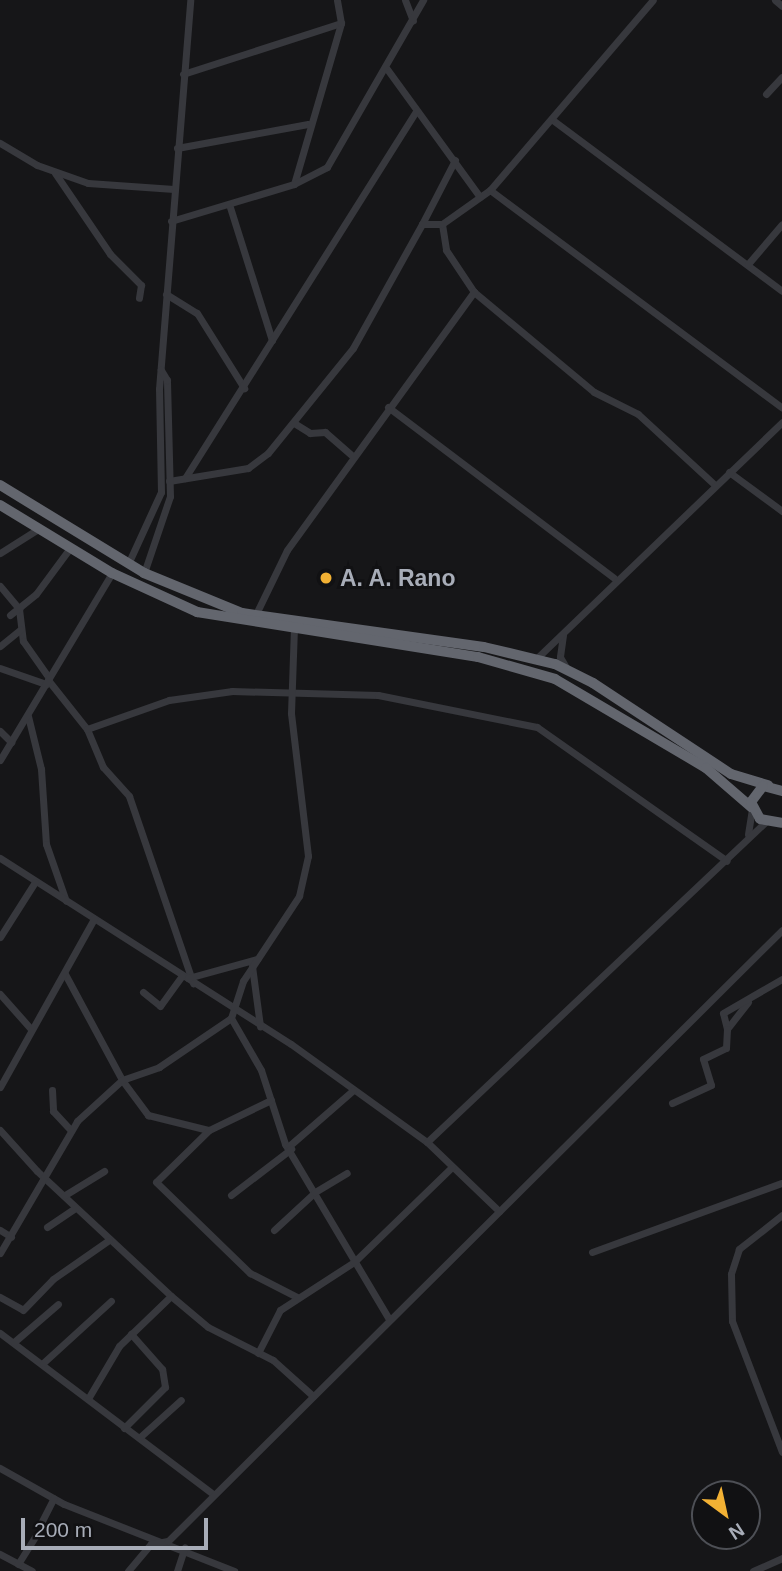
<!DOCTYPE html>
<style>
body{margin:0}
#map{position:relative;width:782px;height:1571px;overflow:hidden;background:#161618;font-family:Arial,sans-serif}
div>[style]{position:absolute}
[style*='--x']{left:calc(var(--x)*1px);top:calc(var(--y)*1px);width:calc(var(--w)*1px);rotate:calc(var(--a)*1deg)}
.minor>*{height:7px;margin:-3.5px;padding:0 3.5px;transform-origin:3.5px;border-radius:3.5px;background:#37383d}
.highway>*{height:10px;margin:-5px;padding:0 5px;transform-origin:5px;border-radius:5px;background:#63666e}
.dots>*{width:19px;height:19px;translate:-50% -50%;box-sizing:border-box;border:4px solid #111113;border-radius:50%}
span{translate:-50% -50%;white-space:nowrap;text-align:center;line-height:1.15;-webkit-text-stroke:6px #111113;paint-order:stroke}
.poi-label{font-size:23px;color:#a8adb8;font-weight:700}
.left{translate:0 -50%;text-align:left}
.north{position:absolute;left:691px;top:1480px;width:70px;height:70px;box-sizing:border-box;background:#111113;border:2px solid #4d4f55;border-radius:50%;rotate:147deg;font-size:19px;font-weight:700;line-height:28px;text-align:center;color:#a8adb8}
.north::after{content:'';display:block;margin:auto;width:24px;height:32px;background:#f2b134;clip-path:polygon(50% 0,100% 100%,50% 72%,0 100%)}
.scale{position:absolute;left:21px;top:1518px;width:187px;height:32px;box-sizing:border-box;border:4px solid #a8adb8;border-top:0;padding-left:9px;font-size:21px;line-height:24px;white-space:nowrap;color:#a8adb8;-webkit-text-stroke:5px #111113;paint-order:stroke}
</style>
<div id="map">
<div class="minor">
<div style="--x:405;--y:0;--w:22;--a:69"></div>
<div style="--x:775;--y:0;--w:9;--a:41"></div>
<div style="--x:387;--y:69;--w:158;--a:54"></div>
<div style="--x:183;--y:74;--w:166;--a:-17.9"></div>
<div style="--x:766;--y:94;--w:23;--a:-47"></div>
<div style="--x:554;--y:121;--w:284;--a:36.7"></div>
<div style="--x:0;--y:143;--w:43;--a:30.7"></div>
<div style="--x:37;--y:165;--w:54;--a:19.4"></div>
<div style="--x:88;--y:183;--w:86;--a:4"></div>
<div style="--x:177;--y:148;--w:133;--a:-10.4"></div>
<div style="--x:55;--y:173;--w:98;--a:55.8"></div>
<div style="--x:110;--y:254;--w:44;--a:45"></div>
<div style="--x:141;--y:285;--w:13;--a:99"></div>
<div style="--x:294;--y:184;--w:168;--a:-73.7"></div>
<div style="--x:341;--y:23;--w:23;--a:-100"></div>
<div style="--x:490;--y:190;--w:364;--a:36.7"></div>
<div style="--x:229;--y:204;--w:143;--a:72.5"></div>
<div style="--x:171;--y:221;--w:128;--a:-16.7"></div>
<div style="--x:294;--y:184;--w:37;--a:-27"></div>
<div style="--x:327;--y:167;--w:193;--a:-60.1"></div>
<div style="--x:422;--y:224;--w:72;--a:-62.7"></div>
<div style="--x:442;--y:224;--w:26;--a:81"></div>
<div style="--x:446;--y:250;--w:50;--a:56.3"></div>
<div style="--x:474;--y:292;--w:156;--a:39.8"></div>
<div style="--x:594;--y:392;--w:49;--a:26.6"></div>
<div style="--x:638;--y:414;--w:105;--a:42.7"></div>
<div style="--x:748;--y:264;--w:52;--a:-49.6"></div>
<div style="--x:166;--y:294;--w:36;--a:32"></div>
<div style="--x:197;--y:313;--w:89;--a:57.9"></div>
<div style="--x:388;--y:407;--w:283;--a:37.1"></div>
<div style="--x:294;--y:423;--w:19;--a:32"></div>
<div style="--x:310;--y:433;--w:15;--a:-4"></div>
<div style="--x:325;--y:432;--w:37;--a:41"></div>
<div style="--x:729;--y:472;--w:66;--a:36.3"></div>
<div style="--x:185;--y:478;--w:434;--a:-57.8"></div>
<div style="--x:169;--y:481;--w:80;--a:-9.3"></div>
<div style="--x:248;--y:468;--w:25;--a:-37"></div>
<div style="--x:268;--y:453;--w:135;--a:-51"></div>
<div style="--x:353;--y:348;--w:142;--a:-60.9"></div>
<div style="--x:422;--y:224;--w:20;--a:0"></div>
<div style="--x:442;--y:224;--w:59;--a:-35.3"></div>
<div style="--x:490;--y:190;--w:250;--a:-49.4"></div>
<div style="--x:0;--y:553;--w:45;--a:-32.3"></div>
<div style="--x:128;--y:564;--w:79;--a:-65.4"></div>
<div style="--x:161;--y:492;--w:103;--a:-91.1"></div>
<div style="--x:159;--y:389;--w:390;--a:-85.4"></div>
<div style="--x:144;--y:573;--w:81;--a:-71.3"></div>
<div style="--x:170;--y:496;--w:116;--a:-91.5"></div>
<div style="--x:167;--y:380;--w:12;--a:-121"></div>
<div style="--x:0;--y:586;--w:30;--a:50"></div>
<div style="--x:19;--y:609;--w:32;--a:83"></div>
<div style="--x:23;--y:641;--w:45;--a:54.9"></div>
<div style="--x:10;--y:615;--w:33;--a:-39"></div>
<div style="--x:36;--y:594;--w:57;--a:-53.5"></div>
<div style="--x:255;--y:616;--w:73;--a:-64.1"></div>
<div style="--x:287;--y:550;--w:319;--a:-54.1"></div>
<div style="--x:563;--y:635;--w:22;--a:98"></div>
<div style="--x:560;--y:657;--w:14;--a:60"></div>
<div style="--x:0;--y:646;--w:26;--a:-39"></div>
<div style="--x:537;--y:658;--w:340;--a:-43.9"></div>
<div style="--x:0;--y:668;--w:49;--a:19.2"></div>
<div style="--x:48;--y:680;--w:63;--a:51.5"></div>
<div style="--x:87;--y:729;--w:41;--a:67.2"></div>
<div style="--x:103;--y:767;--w:39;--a:48"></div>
<div style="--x:129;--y:796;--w:198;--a:71.1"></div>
<div style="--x:28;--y:716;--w:55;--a:76.2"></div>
<div style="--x:41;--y:769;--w:75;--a:86.2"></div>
<div style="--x:46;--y:844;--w:60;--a:70.7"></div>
<div style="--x:87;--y:729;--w:87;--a:-19.5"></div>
<div style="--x:169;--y:700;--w:64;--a:-8.1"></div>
<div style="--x:232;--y:691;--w:146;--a:1.6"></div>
<div style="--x:378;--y:695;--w:162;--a:11.4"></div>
<div style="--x:537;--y:727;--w:232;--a:35.2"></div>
<div style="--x:0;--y:731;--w:16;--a:45"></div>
<div style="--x:0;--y:760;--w:218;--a:-59.1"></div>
<div style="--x:748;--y:834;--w:24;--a:-81"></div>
<div style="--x:0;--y:858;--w:345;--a:32.6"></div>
<div style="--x:291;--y:1044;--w:168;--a:35.8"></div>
<div style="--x:427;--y:1142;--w:100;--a:43.8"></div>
<div style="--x:0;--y:937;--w:65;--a:-57.5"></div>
<div style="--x:252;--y:966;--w:61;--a:82.4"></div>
<div style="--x:65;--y:974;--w:120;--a:61.7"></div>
<div style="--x:122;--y:1080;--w:44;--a:53.4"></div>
<div style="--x:148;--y:1115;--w:62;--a:14"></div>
<div style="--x:188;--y:978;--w:72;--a:-15.4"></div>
<div style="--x:143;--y:992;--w:22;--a:39"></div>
<div style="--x:160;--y:1006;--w:37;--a:-54"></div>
<div style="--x:0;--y:994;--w:47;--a:48.5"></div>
<div style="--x:748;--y:1002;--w:34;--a:128"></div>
<div style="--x:727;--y:1029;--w:16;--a:-104"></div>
<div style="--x:723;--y:1013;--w:68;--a:-30"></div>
<div style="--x:231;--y:1018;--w:60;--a:60"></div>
<div style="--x:261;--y:1070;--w:78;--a:72"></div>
<div style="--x:285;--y:1144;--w:204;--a:59.3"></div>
<div style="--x:0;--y:1087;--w:193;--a:-60.8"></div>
<div style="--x:52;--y:1090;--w:21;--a:87"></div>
<div style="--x:53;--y:1111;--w:26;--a:47"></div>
<div style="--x:271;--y:1100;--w:69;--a:154.2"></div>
<div style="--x:209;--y:1130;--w:74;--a:135.5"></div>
<div style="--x:156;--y:1182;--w:131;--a:44.1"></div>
<div style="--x:250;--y:1273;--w:53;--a:27.1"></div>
<div style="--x:672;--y:1103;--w:43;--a:-24.8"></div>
<div style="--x:711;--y:1085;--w:27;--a:-107"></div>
<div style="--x:703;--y:1059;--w:25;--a:-26"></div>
<div style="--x:726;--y:1048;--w:19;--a:-87"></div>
<div style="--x:0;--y:1130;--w:55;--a:47.9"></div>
<div style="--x:37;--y:1171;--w:183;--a:43"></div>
<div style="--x:171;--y:1296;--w:48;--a:40"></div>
<div style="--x:208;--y:1327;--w:73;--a:26.9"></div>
<div style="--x:273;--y:1360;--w:54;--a:42"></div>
<div style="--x:427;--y:1142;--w:467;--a:-43.4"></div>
<div style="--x:289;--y:1146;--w:84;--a:-41.1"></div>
<div style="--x:65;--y:1195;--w:46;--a:-31.6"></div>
<div style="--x:231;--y:1195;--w:76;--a:-37.5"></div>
<div style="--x:782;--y:1215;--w:55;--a:141.7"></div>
<div style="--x:739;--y:1249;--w:26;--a:108"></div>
<div style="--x:731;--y:1274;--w:47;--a:88.8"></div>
<div style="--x:732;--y:1321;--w:140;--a:69.1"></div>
<div style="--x:47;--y:1227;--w:34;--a:-34"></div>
<div style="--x:0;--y:1230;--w:13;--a:32"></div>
<div style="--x:274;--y:1230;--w:56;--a:-42.8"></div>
<div style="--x:315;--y:1192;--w:37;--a:-31"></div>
<div style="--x:592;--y:1252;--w:202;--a:-20"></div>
<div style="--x:0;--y:1253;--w:153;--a:-59.7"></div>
<div style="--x:77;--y:1121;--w:61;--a:-42.3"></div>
<div style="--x:122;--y:1080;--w:39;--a:-19"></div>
<div style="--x:159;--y:1067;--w:87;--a:-34.2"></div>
<div style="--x:231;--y:1018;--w:39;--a:-72"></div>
<div style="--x:243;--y:981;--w:102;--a:-56.6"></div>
<div style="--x:299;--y:896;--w:41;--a:-77.3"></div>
<div style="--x:308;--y:856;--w:144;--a:-96.8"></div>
<div style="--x:291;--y:713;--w:84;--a:-88"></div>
<div style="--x:0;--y:1297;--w:26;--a:29"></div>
<div style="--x:23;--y:1310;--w:43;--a:-45.9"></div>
<div style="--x:53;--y:1279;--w:68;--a:-34.9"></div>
<div style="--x:0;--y:1333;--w:267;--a:37.1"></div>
<div style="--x:14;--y:1342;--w:58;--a:-40.8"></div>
<div style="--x:258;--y:1353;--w:48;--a:-62.9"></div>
<div style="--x:280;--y:1310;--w:88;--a:-33"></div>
<div style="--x:354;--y:1262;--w:136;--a:-44.1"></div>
<div style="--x:43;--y:1363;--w:92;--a:-42.4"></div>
<div style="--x:89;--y:1397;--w:59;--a:-59.5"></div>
<div style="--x:119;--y:1346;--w:72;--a:-43.9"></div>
<div style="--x:124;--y:1428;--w:58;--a:-45"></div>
<div style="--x:165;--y:1387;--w:18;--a:-99"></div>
<div style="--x:162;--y:1369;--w:47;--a:-131.5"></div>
<div style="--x:140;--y:1437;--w:55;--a:-42.1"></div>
<div style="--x:0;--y:1468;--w:73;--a:29.4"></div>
<div style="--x:64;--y:1504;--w:183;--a:21.5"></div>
<div style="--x:40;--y:1525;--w:30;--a:-63"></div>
<div style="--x:0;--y:1554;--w:36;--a:28"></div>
<div style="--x:18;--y:1564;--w:34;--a:-58"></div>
<div style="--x:128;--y:1571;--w:35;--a:-50"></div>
<div style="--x:151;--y:1544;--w:17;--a:-10"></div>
<div style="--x:168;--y:1541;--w:866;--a:-44.86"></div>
<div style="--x:177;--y:1571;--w:25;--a:-72"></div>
<div style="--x:753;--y:1571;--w:32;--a:-24"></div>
</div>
<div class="highway">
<div style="--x:0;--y:485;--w:169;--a:31.4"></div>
<div style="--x:144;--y:573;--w:106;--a:22.2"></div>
<div style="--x:242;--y:613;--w:244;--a:8"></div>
<div style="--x:484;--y:647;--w:73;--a:13.5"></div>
<div style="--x:555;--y:664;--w:42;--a:26.6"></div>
<div style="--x:593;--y:683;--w:165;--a:33.4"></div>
<div style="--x:731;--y:774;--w:39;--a:17"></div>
<div style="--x:0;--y:505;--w:131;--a:31.3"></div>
<div style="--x:112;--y:573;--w:94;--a:24.6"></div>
<div style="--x:197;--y:612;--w:285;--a:9.1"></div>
<div style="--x:478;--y:657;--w:80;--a:15.9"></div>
<div style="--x:555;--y:679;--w:175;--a:30.5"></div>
<div style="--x:706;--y:768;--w:60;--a:40.9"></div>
<div style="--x:782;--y:791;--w:20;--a:-165"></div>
<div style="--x:763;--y:786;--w:20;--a:127"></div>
<div style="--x:751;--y:802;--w:19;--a:62"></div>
<div style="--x:760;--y:819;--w:22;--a:10"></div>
</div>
<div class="dots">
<div style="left:326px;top:578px;background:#f2b134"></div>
</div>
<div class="poi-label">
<span class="left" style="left:340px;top:578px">A. A. Rano</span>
</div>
<div class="north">N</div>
<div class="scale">200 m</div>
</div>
